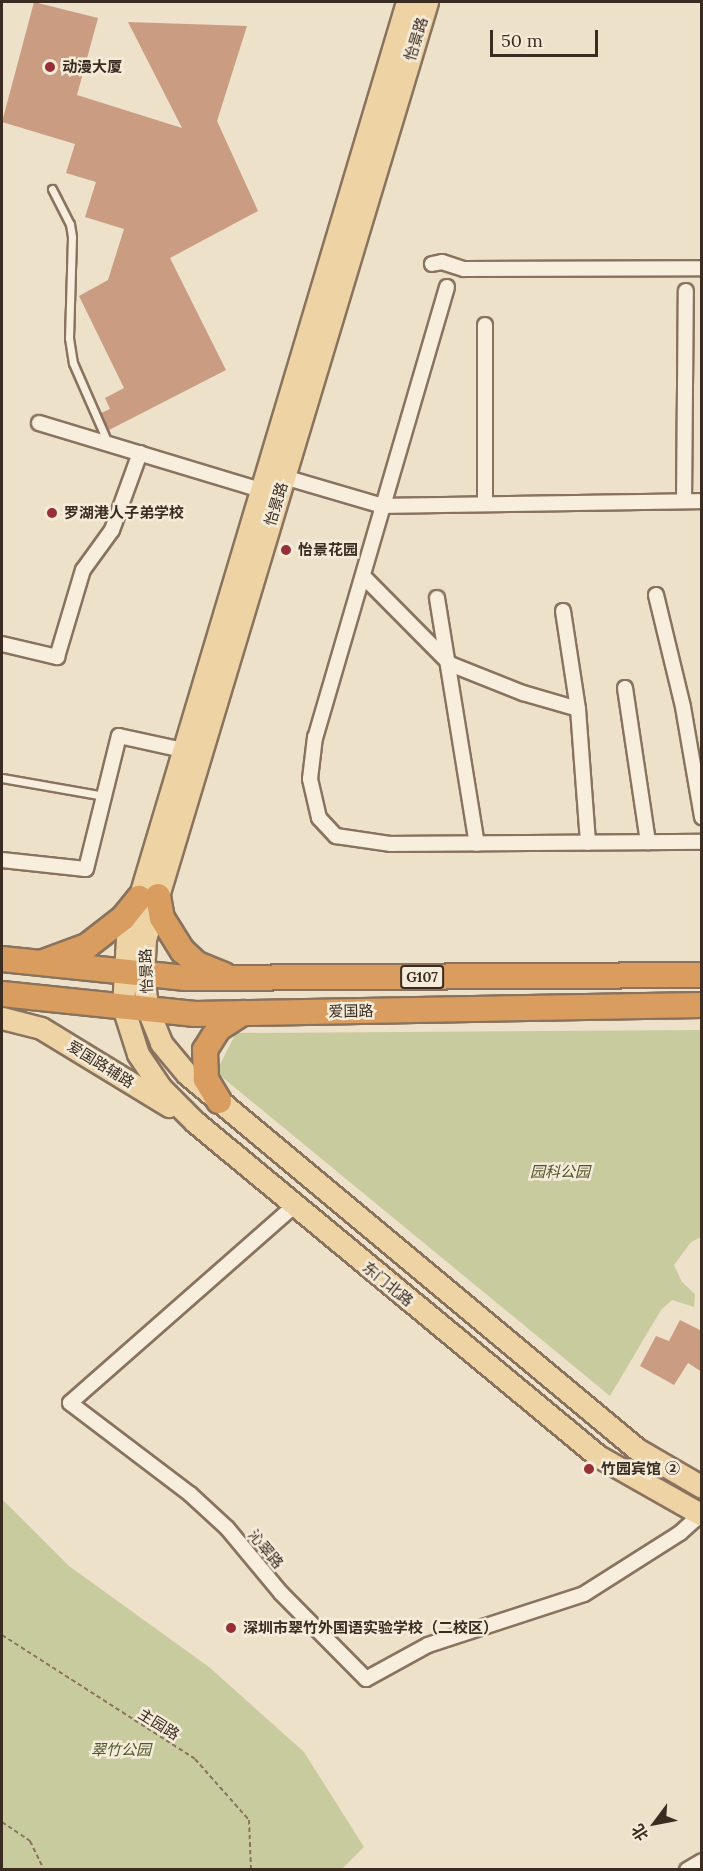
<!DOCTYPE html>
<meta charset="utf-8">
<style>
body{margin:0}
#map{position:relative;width:703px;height:1871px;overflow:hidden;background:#ede1c9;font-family:Lora,"Noto Sans SC",serif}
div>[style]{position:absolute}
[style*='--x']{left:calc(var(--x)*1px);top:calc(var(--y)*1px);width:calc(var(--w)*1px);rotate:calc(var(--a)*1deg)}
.green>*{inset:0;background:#c8cb9d}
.building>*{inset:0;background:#ca9c81}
.path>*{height:2px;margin-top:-1px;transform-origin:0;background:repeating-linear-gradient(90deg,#89735e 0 4.5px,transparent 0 7.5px)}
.roads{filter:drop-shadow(2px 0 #89735e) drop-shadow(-2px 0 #89735e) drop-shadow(0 2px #89735e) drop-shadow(0 -2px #89735e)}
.lane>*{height:7px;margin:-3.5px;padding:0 3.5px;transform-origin:3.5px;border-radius:3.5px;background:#f8eedd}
.street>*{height:14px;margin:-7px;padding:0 7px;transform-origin:7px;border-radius:7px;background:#f8eedd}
.primary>*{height:21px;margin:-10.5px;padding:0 10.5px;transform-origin:10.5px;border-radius:10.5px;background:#eed3a4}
.highway>*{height:24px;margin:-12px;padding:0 12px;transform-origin:12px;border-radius:12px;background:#d89d5f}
.dots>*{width:16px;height:16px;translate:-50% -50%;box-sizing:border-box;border:3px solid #f5ebd9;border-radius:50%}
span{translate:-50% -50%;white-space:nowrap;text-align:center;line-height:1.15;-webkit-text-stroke:5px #f5ebd9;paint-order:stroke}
.shield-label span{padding:2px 4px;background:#f5ebd9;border:2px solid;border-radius:4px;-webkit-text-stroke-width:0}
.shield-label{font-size:14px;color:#3a2c21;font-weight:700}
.street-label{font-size:15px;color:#3a2c21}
.poi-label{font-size:15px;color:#3a2c21;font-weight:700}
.left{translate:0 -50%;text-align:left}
.park-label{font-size:15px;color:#4d5629;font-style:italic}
.frame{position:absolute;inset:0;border:3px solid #3a2c21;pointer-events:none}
.north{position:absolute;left:625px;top:1793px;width:60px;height:60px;-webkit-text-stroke:4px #f5ebd9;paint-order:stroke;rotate:238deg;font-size:16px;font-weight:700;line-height:24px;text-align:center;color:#3a2c21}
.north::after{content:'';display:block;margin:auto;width:21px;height:27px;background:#3a2c21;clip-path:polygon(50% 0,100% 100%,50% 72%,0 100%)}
.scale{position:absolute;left:490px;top:30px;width:108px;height:27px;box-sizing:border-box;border:3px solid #3a2c21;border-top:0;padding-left:8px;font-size:18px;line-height:21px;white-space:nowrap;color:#3a2c21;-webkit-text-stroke:4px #f5ebd9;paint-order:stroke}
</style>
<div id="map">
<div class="green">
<div style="clip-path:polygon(701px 1030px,701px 1237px,691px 1242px,674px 1265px,682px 1282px,695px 1294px,694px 1307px,672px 1300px,661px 1310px,610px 1396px,216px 1072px,236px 1033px)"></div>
<div style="clip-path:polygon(2px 1499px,69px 1566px,209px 1667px,304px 1752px,364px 1847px,342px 1869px,2px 1869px)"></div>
</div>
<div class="building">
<div style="clip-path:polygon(34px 2px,98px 18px,77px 95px,182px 128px,128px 22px,247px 26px,217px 121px,258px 211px,170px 258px,226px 370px,109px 430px,101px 413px,110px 409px,105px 398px,124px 388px,79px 296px,108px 280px,124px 229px,85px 217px,96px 182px,66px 173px,75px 144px,2px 122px)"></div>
<div style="clip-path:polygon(680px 1320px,702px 1331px,702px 1372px,688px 1363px,674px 1385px,640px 1366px,656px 1336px,669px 1341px)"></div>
</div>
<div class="path">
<div style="--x:2;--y:1635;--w:229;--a:32.7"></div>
<div style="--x:195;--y:1759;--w:81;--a:48.5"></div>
<div style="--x:249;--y:1820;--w:50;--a:87.7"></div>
<div style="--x:2;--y:1822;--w:34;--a:34"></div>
<div style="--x:30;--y:1841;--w:32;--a:64"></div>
</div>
<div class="roads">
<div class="lane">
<div style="--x:52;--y:189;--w:39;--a:63"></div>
<div style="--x:70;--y:224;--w:13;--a:81"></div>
<div style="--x:72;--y:237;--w:101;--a:91.7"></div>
<div style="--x:69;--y:338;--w:25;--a:81"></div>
<div style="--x:73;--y:363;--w:87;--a:66.4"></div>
<div style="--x:2;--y:778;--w:104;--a:10"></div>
</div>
<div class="street">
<div style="--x:432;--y:264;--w:10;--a:-11"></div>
<div style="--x:442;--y:262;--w:23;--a:18"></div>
<div style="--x:464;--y:269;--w:238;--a:-0.2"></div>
<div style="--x:447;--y:287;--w:469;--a:106.3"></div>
<div style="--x:315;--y:737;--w:42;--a:96.8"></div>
<div style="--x:310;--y:779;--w:40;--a:77"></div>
<div style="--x:319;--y:818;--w:25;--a:47"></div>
<div style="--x:336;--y:836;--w:56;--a:8.3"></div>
<div style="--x:391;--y:844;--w:311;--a:-0.4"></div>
<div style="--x:485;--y:325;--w:179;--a:90"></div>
<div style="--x:39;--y:423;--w:232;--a:16.8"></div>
<div style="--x:284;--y:477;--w:103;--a:16.3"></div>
<div style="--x:383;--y:506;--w:319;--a:-0.9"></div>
<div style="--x:684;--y:501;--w:210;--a:-89.5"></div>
<div style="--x:363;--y:576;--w:124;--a:45.3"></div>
<div style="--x:450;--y:664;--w:79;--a:21.7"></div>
<div style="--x:523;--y:693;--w:57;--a:16.2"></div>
<div style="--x:656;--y:595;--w:115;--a:76.4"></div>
<div style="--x:683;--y:707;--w:112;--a:80.2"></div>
<div style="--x:437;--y:598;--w:249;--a:80.8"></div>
<div style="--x:563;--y:611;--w:99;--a:81.3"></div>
<div style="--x:578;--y:709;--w:134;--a:85.7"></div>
<div style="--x:2;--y:644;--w:57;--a:13.3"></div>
<div style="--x:57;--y:657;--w:91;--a:-73.4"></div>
<div style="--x:83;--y:570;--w:49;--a:-54.1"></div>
<div style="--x:112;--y:530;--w:82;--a:-70"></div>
<div style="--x:625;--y:688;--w:156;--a:81.5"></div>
<div style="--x:2;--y:860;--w:84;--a:6.1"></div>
<div style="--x:86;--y:869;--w:137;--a:-76.1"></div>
<div style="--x:119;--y:736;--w:66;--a:12.3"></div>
<div style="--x:294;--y:1206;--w:298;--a:138.7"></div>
<div style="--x:70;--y:1403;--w:151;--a:37.2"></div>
<div style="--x:190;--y:1494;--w:50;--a:42.6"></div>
<div style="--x:227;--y:1528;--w:85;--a:50.3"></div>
<div style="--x:281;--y:1593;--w:121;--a:45.3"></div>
<div style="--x:366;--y:1679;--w:71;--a:-28.7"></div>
<div style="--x:428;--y:1645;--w:164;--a:-18.1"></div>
<div style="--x:584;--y:1594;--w:114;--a:-32.4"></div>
<div style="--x:680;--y:1533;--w:27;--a:-42"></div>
<div style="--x:687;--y:1870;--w:17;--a:-31"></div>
</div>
<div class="primary">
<div style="--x:407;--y:2;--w:978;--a:106.64"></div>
<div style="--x:127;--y:939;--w:68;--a:93.4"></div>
<div style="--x:123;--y:1007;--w:49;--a:72.3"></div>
<div style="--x:138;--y:1054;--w:40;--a:56"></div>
<div style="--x:160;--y:1087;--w:49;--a:45"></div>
<div style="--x:195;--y:1122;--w:523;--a:39.65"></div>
<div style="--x:598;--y:1456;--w:120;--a:29.6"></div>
<div style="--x:427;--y:2;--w:979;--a:106.75"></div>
<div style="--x:145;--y:939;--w:37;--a:93"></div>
<div style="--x:143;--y:976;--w:34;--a:82"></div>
<div style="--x:148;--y:1010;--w:35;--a:68"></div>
<div style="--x:161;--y:1043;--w:40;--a:50"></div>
<div style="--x:187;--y:1074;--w:586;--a:39.81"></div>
<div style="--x:637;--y:1449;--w:75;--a:30.3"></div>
<div style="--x:2;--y:1018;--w:40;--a:14.4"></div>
<div style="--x:41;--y:1028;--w:150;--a:31.4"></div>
</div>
<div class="highway">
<div style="--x:158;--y:896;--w:22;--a:80"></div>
<div style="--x:162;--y:918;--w:39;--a:58"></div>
<div style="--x:183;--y:951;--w:19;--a:43"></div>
<div style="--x:197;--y:964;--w:29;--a:22"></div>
<div style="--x:2;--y:959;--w:185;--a:5.9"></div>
<div style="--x:186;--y:978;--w:516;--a:-0.33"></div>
<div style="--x:46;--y:961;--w:44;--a:-20.1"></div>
<div style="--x:87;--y:946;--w:46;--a:-37.9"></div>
<div style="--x:123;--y:918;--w:26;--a:-51"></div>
<div style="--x:2;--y:994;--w:194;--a:5.9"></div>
<div style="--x:195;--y:1014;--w:507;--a:-1.02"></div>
<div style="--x:219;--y:1101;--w:26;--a:-121"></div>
<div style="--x:206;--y:1079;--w:29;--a:-92"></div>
<div style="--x:205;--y:1050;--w:25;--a:-58"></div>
<div style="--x:218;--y:1029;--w:30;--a:-33"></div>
</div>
</div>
<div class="dots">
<div style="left:50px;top:67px;background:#963036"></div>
<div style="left:52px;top:513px;background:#963036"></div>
<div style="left:286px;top:550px;background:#963036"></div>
<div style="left:589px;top:1469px;background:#963036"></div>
<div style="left:231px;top:1628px;background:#963036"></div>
</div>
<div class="shield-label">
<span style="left:422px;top:977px">G107</span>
</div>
<div class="street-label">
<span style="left:416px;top:39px;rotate:-73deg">怡景路</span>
<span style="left:276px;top:504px;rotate:-73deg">怡景路</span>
<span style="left:146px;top:971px;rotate:-92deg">怡景路</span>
<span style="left:351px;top:1011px;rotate:-1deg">爱国路</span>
<span style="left:101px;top:1064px;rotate:32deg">爱国路辅路</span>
<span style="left:388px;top:1284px;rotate:39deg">东门北路</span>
<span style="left:266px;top:1549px;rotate:50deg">沁翠路</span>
<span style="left:159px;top:1724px;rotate:32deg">主园路</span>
</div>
<div class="poi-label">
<span class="left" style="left:62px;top:67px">动漫大厦</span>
<span class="left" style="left:64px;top:513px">罗湖港人子弟学校</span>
<span class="left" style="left:298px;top:550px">怡景花园</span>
<span class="left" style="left:601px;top:1469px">竹园宾馆 ②</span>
<span class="left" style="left:243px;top:1628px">深圳市翠竹外国语实验学校（二校区）</span>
</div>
<div class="park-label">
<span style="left:560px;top:1172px">园科公园</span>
<span style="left:121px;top:1750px">翠竹公园</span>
</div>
<div class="frame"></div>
<div class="north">北</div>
<div class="scale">50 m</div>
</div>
